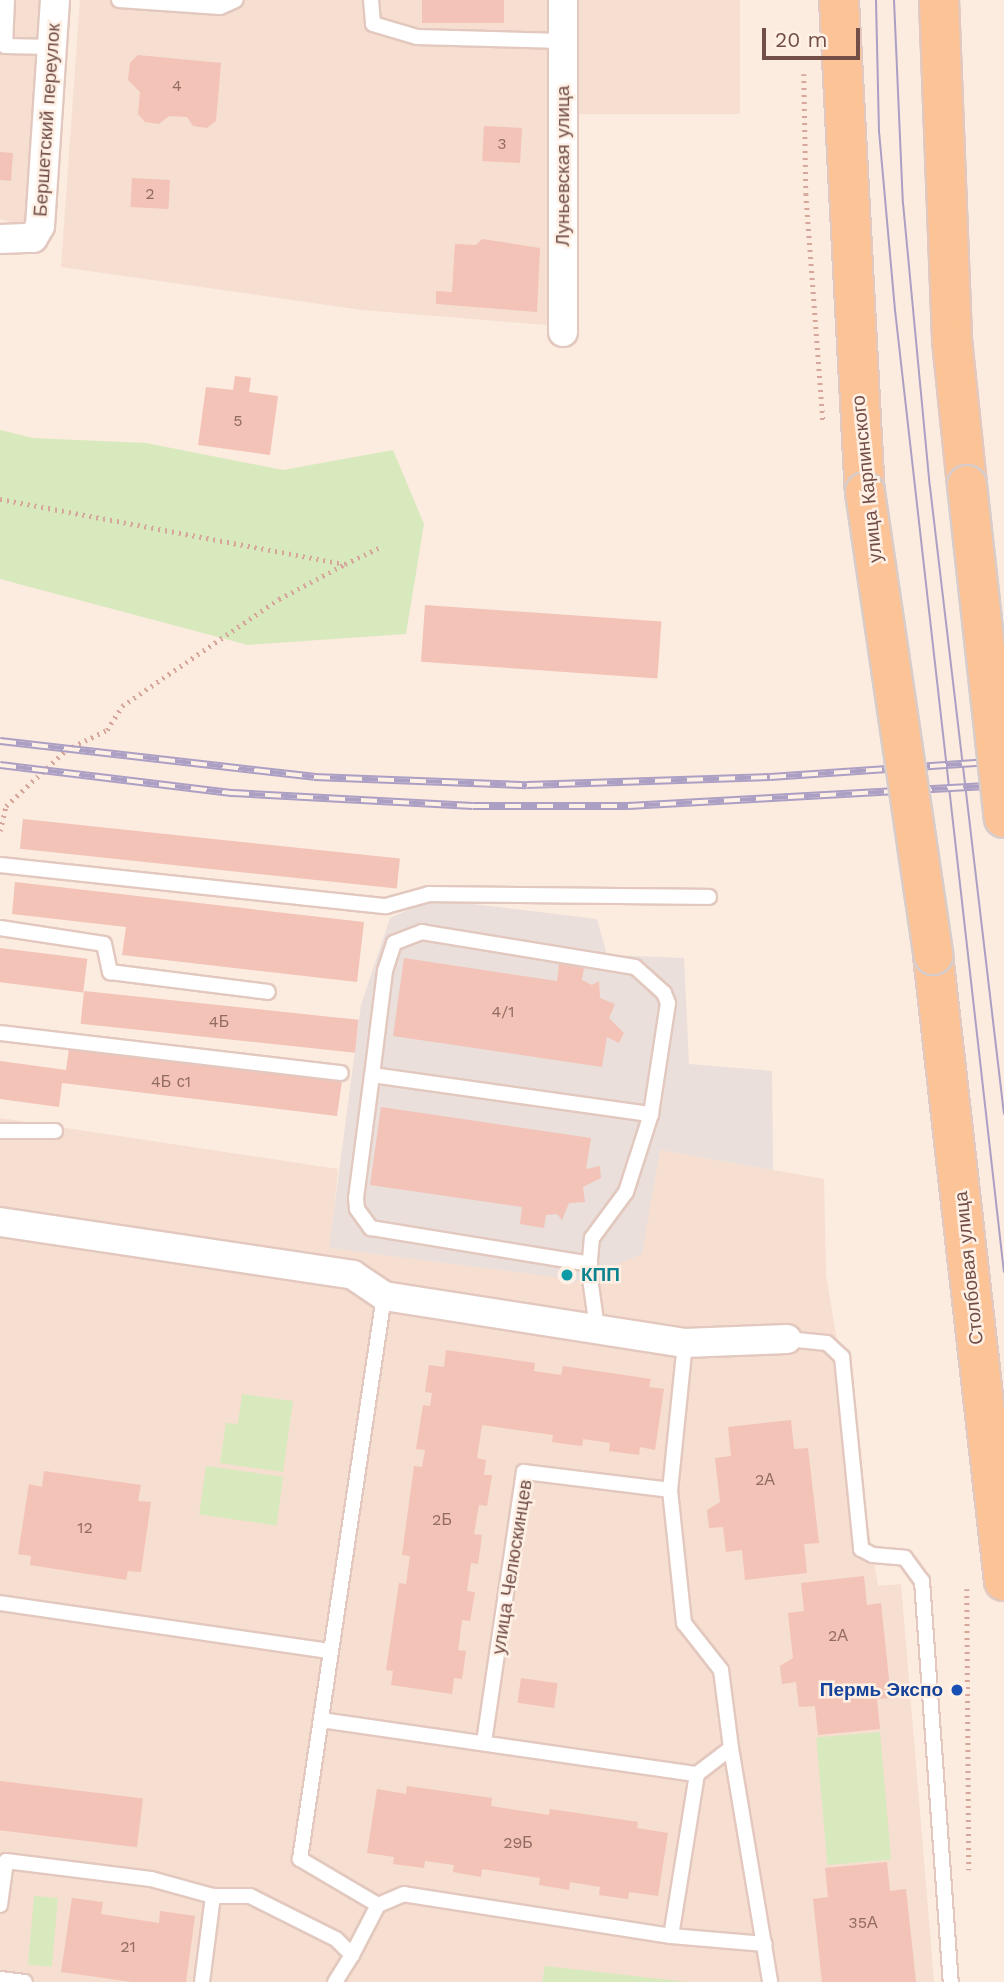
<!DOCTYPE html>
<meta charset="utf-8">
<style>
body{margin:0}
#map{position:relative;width:1004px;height:1982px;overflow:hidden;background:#fcebdf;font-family:"Work Sans",sans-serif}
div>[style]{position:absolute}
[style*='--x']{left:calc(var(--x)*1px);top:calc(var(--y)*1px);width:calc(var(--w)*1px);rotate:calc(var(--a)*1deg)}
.residential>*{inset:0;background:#f6ded0;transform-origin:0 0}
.industrial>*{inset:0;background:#eadfdb}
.green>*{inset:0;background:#d8e9be;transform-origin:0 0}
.building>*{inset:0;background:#f2c3b6;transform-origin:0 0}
.path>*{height:4.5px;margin-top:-2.25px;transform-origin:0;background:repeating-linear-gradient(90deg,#d6a69a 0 2px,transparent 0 7px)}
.roads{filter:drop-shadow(2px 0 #e2c8be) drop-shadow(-2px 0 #e2c8be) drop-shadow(0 2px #e2c8be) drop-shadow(0 -2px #e2c8be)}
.lane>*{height:14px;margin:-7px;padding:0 7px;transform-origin:7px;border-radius:7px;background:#fff}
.street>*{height:28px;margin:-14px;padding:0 14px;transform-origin:14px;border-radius:14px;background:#fff}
.primary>*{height:38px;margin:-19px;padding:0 19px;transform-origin:19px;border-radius:19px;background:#fcc396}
.tram>*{height:2px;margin:-1px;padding:0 1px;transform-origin:1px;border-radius:1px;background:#ac9fc4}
.rail>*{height:8px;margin-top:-4px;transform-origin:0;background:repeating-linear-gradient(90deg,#fff0e5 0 16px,#ac9fc4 0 32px);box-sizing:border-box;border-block:2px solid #ac9fc4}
.bridges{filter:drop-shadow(2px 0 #d8cdcb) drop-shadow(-2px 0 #d8cdcb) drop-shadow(0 2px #d8cdcb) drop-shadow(0 -2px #d8cdcb)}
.primary-bridge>*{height:38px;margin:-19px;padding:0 19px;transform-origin:19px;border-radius:19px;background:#fcc396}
.dots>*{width:19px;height:19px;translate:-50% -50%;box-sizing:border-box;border:4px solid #fff0e5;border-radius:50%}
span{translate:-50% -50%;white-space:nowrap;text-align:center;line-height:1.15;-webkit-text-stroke:5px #fff0e5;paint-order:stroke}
.number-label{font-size:16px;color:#926b63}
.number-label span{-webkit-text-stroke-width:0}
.street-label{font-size:19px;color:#724e47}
.culture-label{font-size:19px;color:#0d838f;font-weight:700}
.left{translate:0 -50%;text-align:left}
.transit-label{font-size:19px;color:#164399;font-weight:700}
.right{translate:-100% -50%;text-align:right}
.scale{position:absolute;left:762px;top:28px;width:98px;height:32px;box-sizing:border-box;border:4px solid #724e47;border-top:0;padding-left:9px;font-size:21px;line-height:24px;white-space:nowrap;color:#724e47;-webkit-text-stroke:5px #fff0e5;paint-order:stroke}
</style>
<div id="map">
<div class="residential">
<div style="clip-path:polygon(0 0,42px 0,33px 228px,0 219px)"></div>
<div style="clip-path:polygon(80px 0,548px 0,548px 325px,362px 310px,61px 267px)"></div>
<div style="left:563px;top:0;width:177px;height:114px"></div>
<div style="clip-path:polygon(0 1118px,338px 1169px,330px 1248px,563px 1278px,563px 1283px,641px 1253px,660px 1150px,824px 1179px,826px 1275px,878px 1586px,901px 1584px,934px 1982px,0 1982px)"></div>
</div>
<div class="industrial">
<div style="clip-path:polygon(447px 901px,597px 919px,607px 955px,684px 958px,689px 1064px,772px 1071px,773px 1170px,660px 1150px,642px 1254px,571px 1284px,563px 1283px,562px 1278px,329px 1248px,361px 1005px,390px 918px,421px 904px)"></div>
</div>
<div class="green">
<div style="clip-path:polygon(0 430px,33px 438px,146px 443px,283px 470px,393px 450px,424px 524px,406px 634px,248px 645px,0 579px)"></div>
<div style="clip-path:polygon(242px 1394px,293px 1401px,283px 1472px,220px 1463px,226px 1423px,238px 1424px)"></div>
<div style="left:206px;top:1466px;width:78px;height:49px;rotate:8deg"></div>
<div style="left:880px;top:1732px;width:128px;height:64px;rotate:85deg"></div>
<div style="left:34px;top:1896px;width:24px;height:69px;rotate:5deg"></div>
<div style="clip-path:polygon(545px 1966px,687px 1982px,542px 1982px)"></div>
</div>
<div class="building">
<div style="left:422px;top:0;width:82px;height:23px"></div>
<div style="clip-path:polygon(138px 55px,221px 63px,216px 121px,207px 128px,193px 126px,187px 117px,169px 116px,159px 124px,145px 122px,138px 114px,140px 92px,128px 80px,130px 63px)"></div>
<div style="left:484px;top:126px;width:38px;height:35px;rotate:3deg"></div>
<div style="left:0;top:152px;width:13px;height:28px;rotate:4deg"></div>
<div style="left:132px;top:178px;width:38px;height:29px;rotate:3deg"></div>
<div style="clip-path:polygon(482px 239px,540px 248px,537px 312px,436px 304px,436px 291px,452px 292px,455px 244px,476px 245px)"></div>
<div style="clip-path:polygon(235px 376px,251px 378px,249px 392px,278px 396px,270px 455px,198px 445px,206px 387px,233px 390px)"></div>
<div style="left:425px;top:605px;width:237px;height:57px;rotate:4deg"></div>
<div style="left:23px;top:819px;width:379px;height:30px;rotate:6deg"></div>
<div style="clip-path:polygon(15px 882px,364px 922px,357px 982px,122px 955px,126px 927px,12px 914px)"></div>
<div style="left:0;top:948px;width:88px;height:34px;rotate:7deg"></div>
<div style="clip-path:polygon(404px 958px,557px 981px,559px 964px,584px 968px,582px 980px,592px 985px,599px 981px,600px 998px,615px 1004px,609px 1018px,624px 1033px,619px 1043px,607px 1037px,602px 1067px,393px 1036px)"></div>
<div style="left:84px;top:991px;width:276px;height:33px;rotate:6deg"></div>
<div style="clip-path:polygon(69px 1048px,342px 1081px,337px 1116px,62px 1083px,59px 1107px,0 1099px,0 1061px,66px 1070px)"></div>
<div style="clip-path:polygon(381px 1107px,591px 1138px,586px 1169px,600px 1166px,601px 1178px,583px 1187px,585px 1202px,569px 1203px,562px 1220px,557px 1214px,546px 1215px,544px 1228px,520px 1224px,522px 1207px,370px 1185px)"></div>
<div style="clip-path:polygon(563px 1272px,572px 1272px,571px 1284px,563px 1283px)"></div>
<div style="clip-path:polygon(446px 1350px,535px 1363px,534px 1371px,561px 1375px,563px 1366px,651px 1379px,649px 1387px,664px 1389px,655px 1450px,640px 1447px,639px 1455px,609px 1451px,610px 1443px,583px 1439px,582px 1446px,573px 1445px,552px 1442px,553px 1435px,482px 1425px,477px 1458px,486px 1460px,484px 1475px,492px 1475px,487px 1506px,479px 1505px,474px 1534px,482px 1535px,481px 1543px,478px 1564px,471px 1563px,467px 1591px,475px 1592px,470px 1621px,462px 1620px,458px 1650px,466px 1651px,462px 1679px,454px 1678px,452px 1694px,391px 1685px,393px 1671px,386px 1670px,399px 1583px,406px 1584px,410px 1556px,402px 1555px,414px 1466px,422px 1467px,425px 1450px,416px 1449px,423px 1405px,430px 1406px,432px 1393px,425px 1392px,429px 1365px,444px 1367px)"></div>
<div style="clip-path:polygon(791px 1420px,794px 1449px,808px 1448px,819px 1543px,804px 1544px,807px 1573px,745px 1580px,742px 1550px,726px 1552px,723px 1527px,709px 1528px,707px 1510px,720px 1502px,715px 1458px,731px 1456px,728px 1427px)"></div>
<div style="clip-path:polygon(44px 1471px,141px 1485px,138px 1501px,151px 1502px,141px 1572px,128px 1571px,126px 1580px,30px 1565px,31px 1556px,18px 1554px,29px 1484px,42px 1487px)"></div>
<div style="clip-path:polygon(864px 1576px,867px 1605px,881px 1603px,891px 1698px,877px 1699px,880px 1729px,818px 1735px,815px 1706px,799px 1707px,796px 1682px,782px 1684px,780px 1666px,793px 1658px,788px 1613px,804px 1611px,801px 1583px)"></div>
<div style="left:521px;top:1678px;width:37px;height:25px;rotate:8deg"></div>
<div style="left:0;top:1781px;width:144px;height:49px;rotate:7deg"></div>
<div style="clip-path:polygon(407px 1786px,492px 1798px,491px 1806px,549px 1815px,550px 1809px,638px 1822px,637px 1828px,668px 1833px,658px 1896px,629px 1892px,628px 1899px,599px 1895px,600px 1887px,570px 1882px,569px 1890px,539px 1885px,540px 1878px,482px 1869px,481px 1877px,453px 1872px,454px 1865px,425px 1861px,424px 1868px,393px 1864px,394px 1857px,367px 1853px,377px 1789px,406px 1794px)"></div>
<div style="clip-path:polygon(887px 1862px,890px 1891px,906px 1889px,916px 1982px,822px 1982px,813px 1899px,828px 1897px,825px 1868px)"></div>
<div style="clip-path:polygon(72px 1898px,103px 1902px,101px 1914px,159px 1923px,160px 1911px,195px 1916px,186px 1982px,132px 1982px,61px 1972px)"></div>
</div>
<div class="path">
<div style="--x:804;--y:74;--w:120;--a:89"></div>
<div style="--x:806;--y:194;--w:229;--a:85.7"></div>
<div style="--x:0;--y:499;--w:351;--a:10.7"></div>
<div style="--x:345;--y:564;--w:42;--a:-25.3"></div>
<div style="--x:0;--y:831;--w:26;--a:-77"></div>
<div style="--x:6;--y:806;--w:82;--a:-43"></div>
<div style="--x:66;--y:750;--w:46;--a:-26"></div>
<div style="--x:107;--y:730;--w:28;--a:-58"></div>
<div style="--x:122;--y:706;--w:190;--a:-34.3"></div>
<div style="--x:279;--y:599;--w:75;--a:-27.9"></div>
<div style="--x:967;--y:1589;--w:281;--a:89.6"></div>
</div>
<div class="roads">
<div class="lane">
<div style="--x:7;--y:0;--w:46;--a:92.5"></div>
<div style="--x:5;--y:46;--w:47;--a:1.2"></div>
<div style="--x:119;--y:0;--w:101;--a:4"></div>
<div style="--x:220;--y:7;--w:17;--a:-24"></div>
<div style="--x:371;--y:0;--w:24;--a:85"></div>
<div style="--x:373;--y:24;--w:46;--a:16.5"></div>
<div style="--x:417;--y:37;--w:146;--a:1.6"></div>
<div style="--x:0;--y:865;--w:388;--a:6.1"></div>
<div style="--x:386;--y:906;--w:45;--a:-15.6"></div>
<div style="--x:429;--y:894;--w:280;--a:0.6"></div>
<div style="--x:0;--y:928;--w:105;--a:8.7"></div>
<div style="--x:104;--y:944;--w:29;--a:78"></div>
<div style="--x:110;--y:972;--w:159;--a:7.2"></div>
<div style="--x:0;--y:1033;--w:343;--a:6.7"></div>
<div style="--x:372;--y:1075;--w:124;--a:97.4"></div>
<div style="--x:356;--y:1198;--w:11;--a:85"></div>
<div style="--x:357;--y:1209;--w:24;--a:54"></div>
<div style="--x:371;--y:1228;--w:222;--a:9.3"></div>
<div style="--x:0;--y:1131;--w:55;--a:0"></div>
<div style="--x:597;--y:1328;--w:58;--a:-98"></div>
<div style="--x:589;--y:1271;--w:33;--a:-85"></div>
<div style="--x:592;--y:1238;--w:57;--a:-53.5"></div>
<div style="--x:626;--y:1192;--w:82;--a:-72.2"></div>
<div style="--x:651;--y:1114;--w:112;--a:-81.3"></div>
<div style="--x:668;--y:1003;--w:11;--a:-112"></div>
<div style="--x:664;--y:993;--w:39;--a:-138"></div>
<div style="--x:635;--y:967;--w:216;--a:-170.7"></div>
<div style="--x:422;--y:932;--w:30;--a:159"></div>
<div style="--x:394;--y:943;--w:29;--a:108"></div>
<div style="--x:385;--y:971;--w:105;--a:97.1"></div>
<div style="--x:372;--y:1075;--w:282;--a:8"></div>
<div style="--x:787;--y:1339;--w:40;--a:5.7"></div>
<div style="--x:827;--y:1343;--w:21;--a:43"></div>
<div style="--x:842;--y:1357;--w:193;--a:84.3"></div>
<div style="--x:861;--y:1549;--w:13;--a:27"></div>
<div style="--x:873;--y:1555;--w:32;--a:5"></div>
<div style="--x:905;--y:1558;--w:29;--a:54"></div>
<div style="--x:922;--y:1581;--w:402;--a:85.9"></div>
<div style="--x:685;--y:1343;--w:148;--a:95.8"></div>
<div style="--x:670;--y:1490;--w:134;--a:84"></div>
<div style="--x:684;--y:1623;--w:60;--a:51.8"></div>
<div style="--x:721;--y:1670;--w:79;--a:82.7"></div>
<div style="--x:731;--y:1748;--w:43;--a:142.6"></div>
<div style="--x:0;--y:1603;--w:334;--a:8.3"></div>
<div style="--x:321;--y:1720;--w:380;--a:8.2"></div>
<div style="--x:697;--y:1774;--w:164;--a:99.1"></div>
<div style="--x:671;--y:1936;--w:270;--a:-171.1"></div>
<div style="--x:404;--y:1894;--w:28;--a:157"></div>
<div style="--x:378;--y:1905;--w:56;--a:117.5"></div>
<div style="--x:484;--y:1742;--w:273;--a:-81.6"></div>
<div style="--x:524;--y:1472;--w:147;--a:7"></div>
<div style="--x:731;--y:1748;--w:237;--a:80.5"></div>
<div style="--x:0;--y:1905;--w:44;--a:-82.2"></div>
<div style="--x:6;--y:1861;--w:146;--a:7.1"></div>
<div style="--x:151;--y:1879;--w:64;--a:15.3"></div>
<div style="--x:213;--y:1896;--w:37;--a:0"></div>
<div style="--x:250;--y:1896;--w:96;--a:26.6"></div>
<div style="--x:336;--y:1939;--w:23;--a:45"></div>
<div style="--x:352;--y:1955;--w:32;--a:122"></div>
<div style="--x:378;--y:1905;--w:91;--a:-149.5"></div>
<div style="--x:300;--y:1859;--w:569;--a:-81.51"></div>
<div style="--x:671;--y:1936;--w:94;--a:4.9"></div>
<div style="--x:0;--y:1979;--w:25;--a:7"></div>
<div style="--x:202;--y:1982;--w:87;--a:-82.7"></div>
</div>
<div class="street">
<div style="--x:563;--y:0;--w:332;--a:90"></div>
<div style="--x:0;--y:239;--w:33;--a:-2"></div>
<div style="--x:33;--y:238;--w:14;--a:-60"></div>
<div style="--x:40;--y:226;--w:226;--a:-86.2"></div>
<div style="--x:0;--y:1222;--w:357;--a:8.5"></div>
<div style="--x:353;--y:1275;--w:37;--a:34"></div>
<div style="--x:384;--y:1296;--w:305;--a:8.9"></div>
<div style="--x:685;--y:1343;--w:102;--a:-2.2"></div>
</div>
<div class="primary">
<div style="--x:839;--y:0;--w:493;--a:87"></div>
<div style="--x:939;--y:0;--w:340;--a:87.8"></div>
<div style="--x:952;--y:340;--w:146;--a:84.1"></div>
<div style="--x:933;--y:955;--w:630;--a:83.53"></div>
</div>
</div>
<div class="tram">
<div style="--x:876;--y:0;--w:131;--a:88.7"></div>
<div style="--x:879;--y:131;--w:180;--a:84.9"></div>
<div style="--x:895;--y:310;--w:968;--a:83.54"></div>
<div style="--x:894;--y:0;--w:203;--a:87.5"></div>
<div style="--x:903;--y:203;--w:285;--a:84.6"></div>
<div style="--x:930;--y:487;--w:631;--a:83.27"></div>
</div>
<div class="rail">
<div style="--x:0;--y:741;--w:316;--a:6.5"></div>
<div style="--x:314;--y:777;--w:213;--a:2.2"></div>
<div style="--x:527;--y:785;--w:243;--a:-1.9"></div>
<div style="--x:770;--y:777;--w:235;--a:-3.9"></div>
<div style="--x:0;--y:765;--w:235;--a:6.9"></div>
<div style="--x:233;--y:793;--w:240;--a:3.1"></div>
<div style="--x:473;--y:806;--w:155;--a:0"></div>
<div style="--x:628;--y:806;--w:377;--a:-3.2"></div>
</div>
<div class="bridges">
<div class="primary-bridge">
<div style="--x:967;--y:485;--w:335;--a:83.7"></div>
<div style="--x:865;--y:492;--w:468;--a:81.6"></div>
</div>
</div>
<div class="dots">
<div style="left:567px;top:1275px;background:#0f9aa8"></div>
<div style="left:957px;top:1690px;background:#1a4fb4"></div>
</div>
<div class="number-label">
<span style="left:177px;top:86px">4</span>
<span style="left:502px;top:144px">3</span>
<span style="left:150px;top:194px">2</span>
<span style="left:238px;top:421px">5</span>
<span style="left:503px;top:1012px">4/1</span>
<span style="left:219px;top:1022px">4Б</span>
<span style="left:171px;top:1082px">4Б с1</span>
<span style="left:765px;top:1480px">2А</span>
<span style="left:442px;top:1520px">2Б</span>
<span style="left:85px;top:1528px">12</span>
<span style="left:838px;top:1636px">2А</span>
<span style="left:518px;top:1843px">29Б</span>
<span style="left:863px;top:1923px">35А</span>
<span style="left:128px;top:1947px">21</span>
</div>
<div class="street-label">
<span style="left:47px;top:120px;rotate:-86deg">Бершетский переулок</span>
<span style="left:563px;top:166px;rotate:-90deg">Луньевская улица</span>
<span style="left:867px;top:479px;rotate:-96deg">улица Карпинского</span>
<span style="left:969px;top:1268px;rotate:-96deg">Столбовая улица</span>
<span style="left:512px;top:1567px;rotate:-81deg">улица Челюскинцев</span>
</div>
<div class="culture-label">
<span class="left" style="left:581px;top:1275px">КПП</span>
</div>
<div class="transit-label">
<span class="right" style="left:943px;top:1690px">Пермь Экспо</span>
</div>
<div class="scale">20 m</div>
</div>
